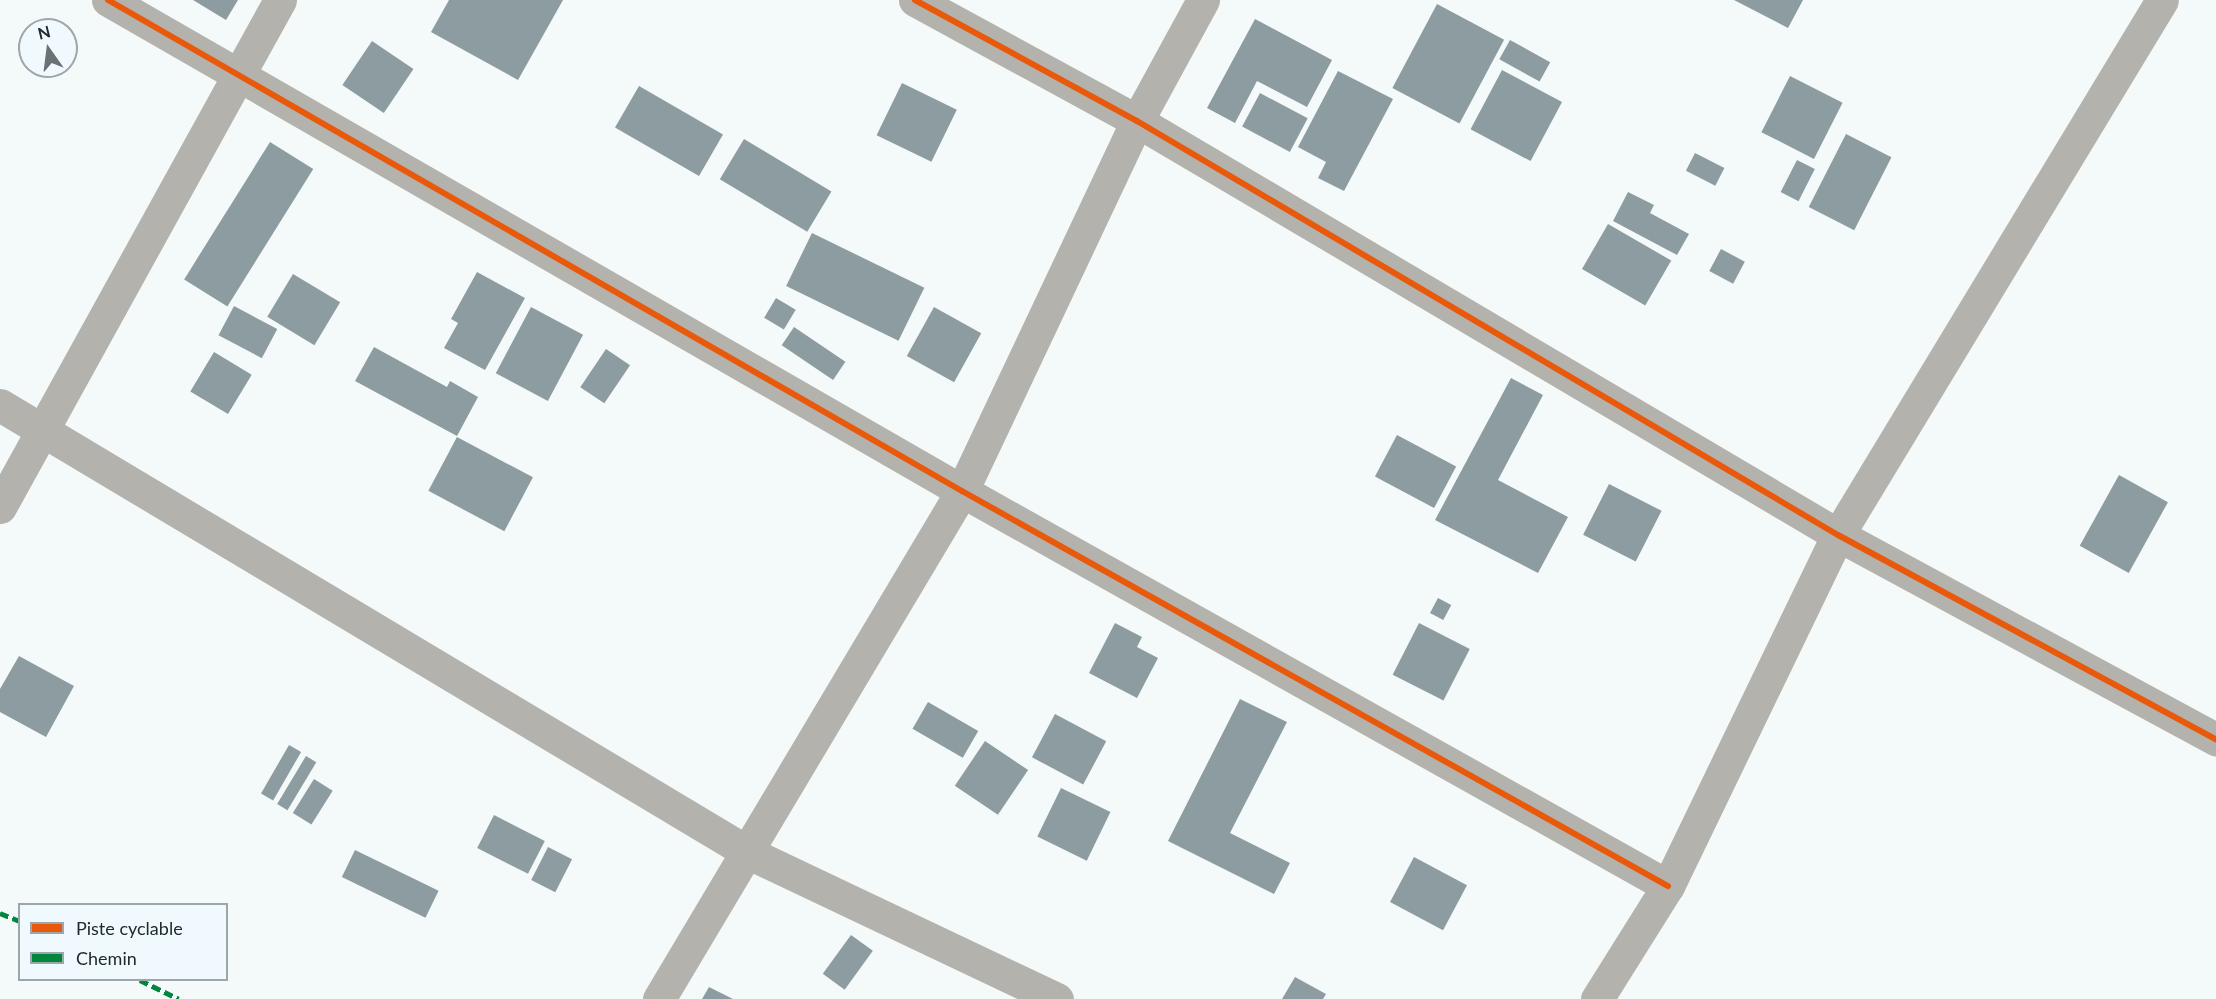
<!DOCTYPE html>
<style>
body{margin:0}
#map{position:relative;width:2216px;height:999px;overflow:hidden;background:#f4f9fa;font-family:Lato,sans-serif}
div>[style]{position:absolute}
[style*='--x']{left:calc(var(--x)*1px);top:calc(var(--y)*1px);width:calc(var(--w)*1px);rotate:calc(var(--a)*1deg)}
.building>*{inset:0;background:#8d9ca0;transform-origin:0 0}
.minor>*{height:33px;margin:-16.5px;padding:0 16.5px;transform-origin:16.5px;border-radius:16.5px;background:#b4b2ac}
.quiet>*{height:4.5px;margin-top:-2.25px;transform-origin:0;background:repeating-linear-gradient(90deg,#00873e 0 9px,transparent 0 13.5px)}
.cycleway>*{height:6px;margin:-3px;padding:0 3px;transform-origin:3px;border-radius:3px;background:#e8590c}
span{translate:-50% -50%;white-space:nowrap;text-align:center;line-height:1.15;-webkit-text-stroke:6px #f0fafe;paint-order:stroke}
.legend{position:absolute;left:18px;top:903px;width:210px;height:78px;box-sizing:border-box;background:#f0fafe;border:2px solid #9da7aa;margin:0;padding:8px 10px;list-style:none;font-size:18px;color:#202a2d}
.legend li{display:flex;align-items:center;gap:12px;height:30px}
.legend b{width:30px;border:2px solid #9da7aa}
.north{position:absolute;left:18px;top:18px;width:60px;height:60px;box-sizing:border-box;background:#f0fafe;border:2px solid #9da7aa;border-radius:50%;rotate:346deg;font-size:16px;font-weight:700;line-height:24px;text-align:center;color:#202a2d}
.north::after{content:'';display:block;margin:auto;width:21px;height:27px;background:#6a7275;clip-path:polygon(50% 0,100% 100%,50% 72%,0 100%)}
</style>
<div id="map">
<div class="building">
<div style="clip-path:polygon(193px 0,238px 0,226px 20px)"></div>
<div style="clip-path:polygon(449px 0,563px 0,518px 80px,431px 32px)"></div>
<div style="clip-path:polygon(1734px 0,1803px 0,1788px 28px)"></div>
<div style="left:1437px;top:4px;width:76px;height:95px;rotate:28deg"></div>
<div style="clip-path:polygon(1255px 19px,1332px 60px,1307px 107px,1257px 81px,1235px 123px,1207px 108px)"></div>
<div style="left:1510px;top:40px;width:46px;height:22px;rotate:29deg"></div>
<div style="left:372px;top:41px;width:50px;height:53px;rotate:34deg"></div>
<div style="left:1502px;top:70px;width:68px;height:67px;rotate:28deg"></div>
<div style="clip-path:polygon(1338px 71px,1393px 99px,1344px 191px,1318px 178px,1326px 162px,1298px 147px)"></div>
<div style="left:1790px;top:76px;width:59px;height:63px;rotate:27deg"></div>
<div style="left:902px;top:83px;width:61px;height:58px;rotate:26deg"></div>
<div style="left:639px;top:86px;width:97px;height:48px;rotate:30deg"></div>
<div style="left:1260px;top:93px;width:54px;height:38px;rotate:28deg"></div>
<div style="left:1846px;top:134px;width:51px;height:82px;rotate:27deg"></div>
<div style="left:744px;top:139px;width:102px;height:47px;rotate:31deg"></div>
<div style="left:270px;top:142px;width:51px;height:162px;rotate:32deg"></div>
<div style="left:1695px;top:153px;width:33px;height:20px;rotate:27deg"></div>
<div style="left:1797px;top:160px;width:20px;height:36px;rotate:27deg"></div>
<div style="clip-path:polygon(1628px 192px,1654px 205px,1650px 213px,1689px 234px,1677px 255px,1613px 221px)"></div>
<div style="left:1608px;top:224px;width:73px;height:52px;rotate:30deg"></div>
<div style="left:812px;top:233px;width:125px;height:59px;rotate:26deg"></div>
<div style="left:1721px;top:249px;width:27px;height:25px;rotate:28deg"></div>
<div style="clip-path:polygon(477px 272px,525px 298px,485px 370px,444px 348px,458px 323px,451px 319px)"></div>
<div style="left:293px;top:274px;width:55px;height:50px;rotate:31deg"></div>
<div style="left:776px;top:298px;width:23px;height:23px;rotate:31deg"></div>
<div style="left:234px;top:306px;width:49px;height:33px;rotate:28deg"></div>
<div style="left:531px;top:307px;width:59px;height:75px;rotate:28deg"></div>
<div style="left:934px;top:307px;width:54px;height:56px;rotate:29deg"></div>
<div style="left:794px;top:327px;width:62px;height:22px;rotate:34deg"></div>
<div style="clip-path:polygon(374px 347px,447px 387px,450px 381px,478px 397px,457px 436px,355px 381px)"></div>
<div style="left:606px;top:349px;width:29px;height:46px;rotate:34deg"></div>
<div style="left:214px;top:352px;width:44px;height:46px;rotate:31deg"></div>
<div style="clip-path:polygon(1511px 378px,1543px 395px,1498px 480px,1568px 517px,1538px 573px,1435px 520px)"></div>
<div style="left:1397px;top:435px;width:67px;height:47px;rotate:28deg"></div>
<div style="left:457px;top:437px;width:86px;height:61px;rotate:28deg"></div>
<div style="left:2119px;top:475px;width:56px;height:81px;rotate:29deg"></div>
<div style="left:1609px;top:484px;width:59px;height:57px;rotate:27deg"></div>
<div style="left:1438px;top:598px;width:15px;height:17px;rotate:28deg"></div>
<div style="clip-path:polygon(1115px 623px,1142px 637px,1137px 647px,1158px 658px,1137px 698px,1089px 673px)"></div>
<div style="left:1419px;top:623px;width:57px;height:58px;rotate:27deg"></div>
<div style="clip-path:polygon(19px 656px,74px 686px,46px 737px,0 712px,0 689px)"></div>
<div style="clip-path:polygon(1240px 699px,1287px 722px,1230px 833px,1290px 863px,1274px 894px,1168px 841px)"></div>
<div style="left:928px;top:702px;width:58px;height:31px;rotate:30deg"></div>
<div style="left:1055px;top:714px;width:58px;height:49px;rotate:28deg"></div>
<div style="left:985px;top:741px;width:52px;height:54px;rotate:34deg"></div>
<div style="left:289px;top:745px;width:14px;height:56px;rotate:30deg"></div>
<div style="left:306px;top:756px;width:12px;height:56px;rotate:31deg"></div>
<div style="left:314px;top:779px;width:22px;height:40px;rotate:32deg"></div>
<div style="left:1061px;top:788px;width:55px;height:54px;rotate:26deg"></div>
<div style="left:494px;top:815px;width:57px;height:37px;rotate:27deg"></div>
<div style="left:548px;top:847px;width:27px;height:37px;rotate:27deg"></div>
<div style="left:355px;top:850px;width:93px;height:30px;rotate:26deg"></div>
<div style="left:1414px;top:857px;width:60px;height:51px;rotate:28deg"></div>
<div style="left:851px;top:935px;width:27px;height:48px;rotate:36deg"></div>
<div style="clip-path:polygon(1295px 977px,1326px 994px,1323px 999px,1282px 999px)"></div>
<div style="clip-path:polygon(709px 987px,733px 999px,702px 999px)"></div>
</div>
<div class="minor">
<div style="--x:108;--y:0;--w:985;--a:29.9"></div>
<div style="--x:962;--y:491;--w:809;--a:29.23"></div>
<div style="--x:915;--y:0;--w:253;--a:28.6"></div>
<div style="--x:1137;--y:121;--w:814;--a:30.57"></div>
<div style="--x:1838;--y:535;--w:430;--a:28.4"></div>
<div style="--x:0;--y:405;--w:873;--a:30.88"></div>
<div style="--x:749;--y:853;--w:341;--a:25.4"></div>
<div style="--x:0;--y:507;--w:579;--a:-61.09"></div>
<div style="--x:659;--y:999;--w:592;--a:-59.19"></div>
<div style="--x:962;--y:491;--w:409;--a:-64.7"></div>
<div style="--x:1137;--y:121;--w:138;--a:-61.4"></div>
<div style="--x:1597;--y:999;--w:133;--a:-57.9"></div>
<div style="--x:1668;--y:886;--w:390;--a:-64.2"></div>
<div style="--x:1838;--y:535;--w:625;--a:-58.8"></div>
</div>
<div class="quiet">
<div style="--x:0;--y:913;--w:22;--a:22"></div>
<div style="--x:140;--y:980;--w:43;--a:26"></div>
</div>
<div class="cycleway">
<div style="--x:108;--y:0;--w:985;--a:29.9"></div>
<div style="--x:962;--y:491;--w:809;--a:29.23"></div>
<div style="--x:915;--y:0;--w:253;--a:28.6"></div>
<div style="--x:1137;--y:121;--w:814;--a:30.57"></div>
<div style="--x:1838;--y:535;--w:430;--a:28.4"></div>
</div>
<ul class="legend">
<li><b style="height:8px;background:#e8590c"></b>Piste cyclable</li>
<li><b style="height:8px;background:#00873e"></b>Chemin</li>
</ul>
<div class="north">N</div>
</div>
